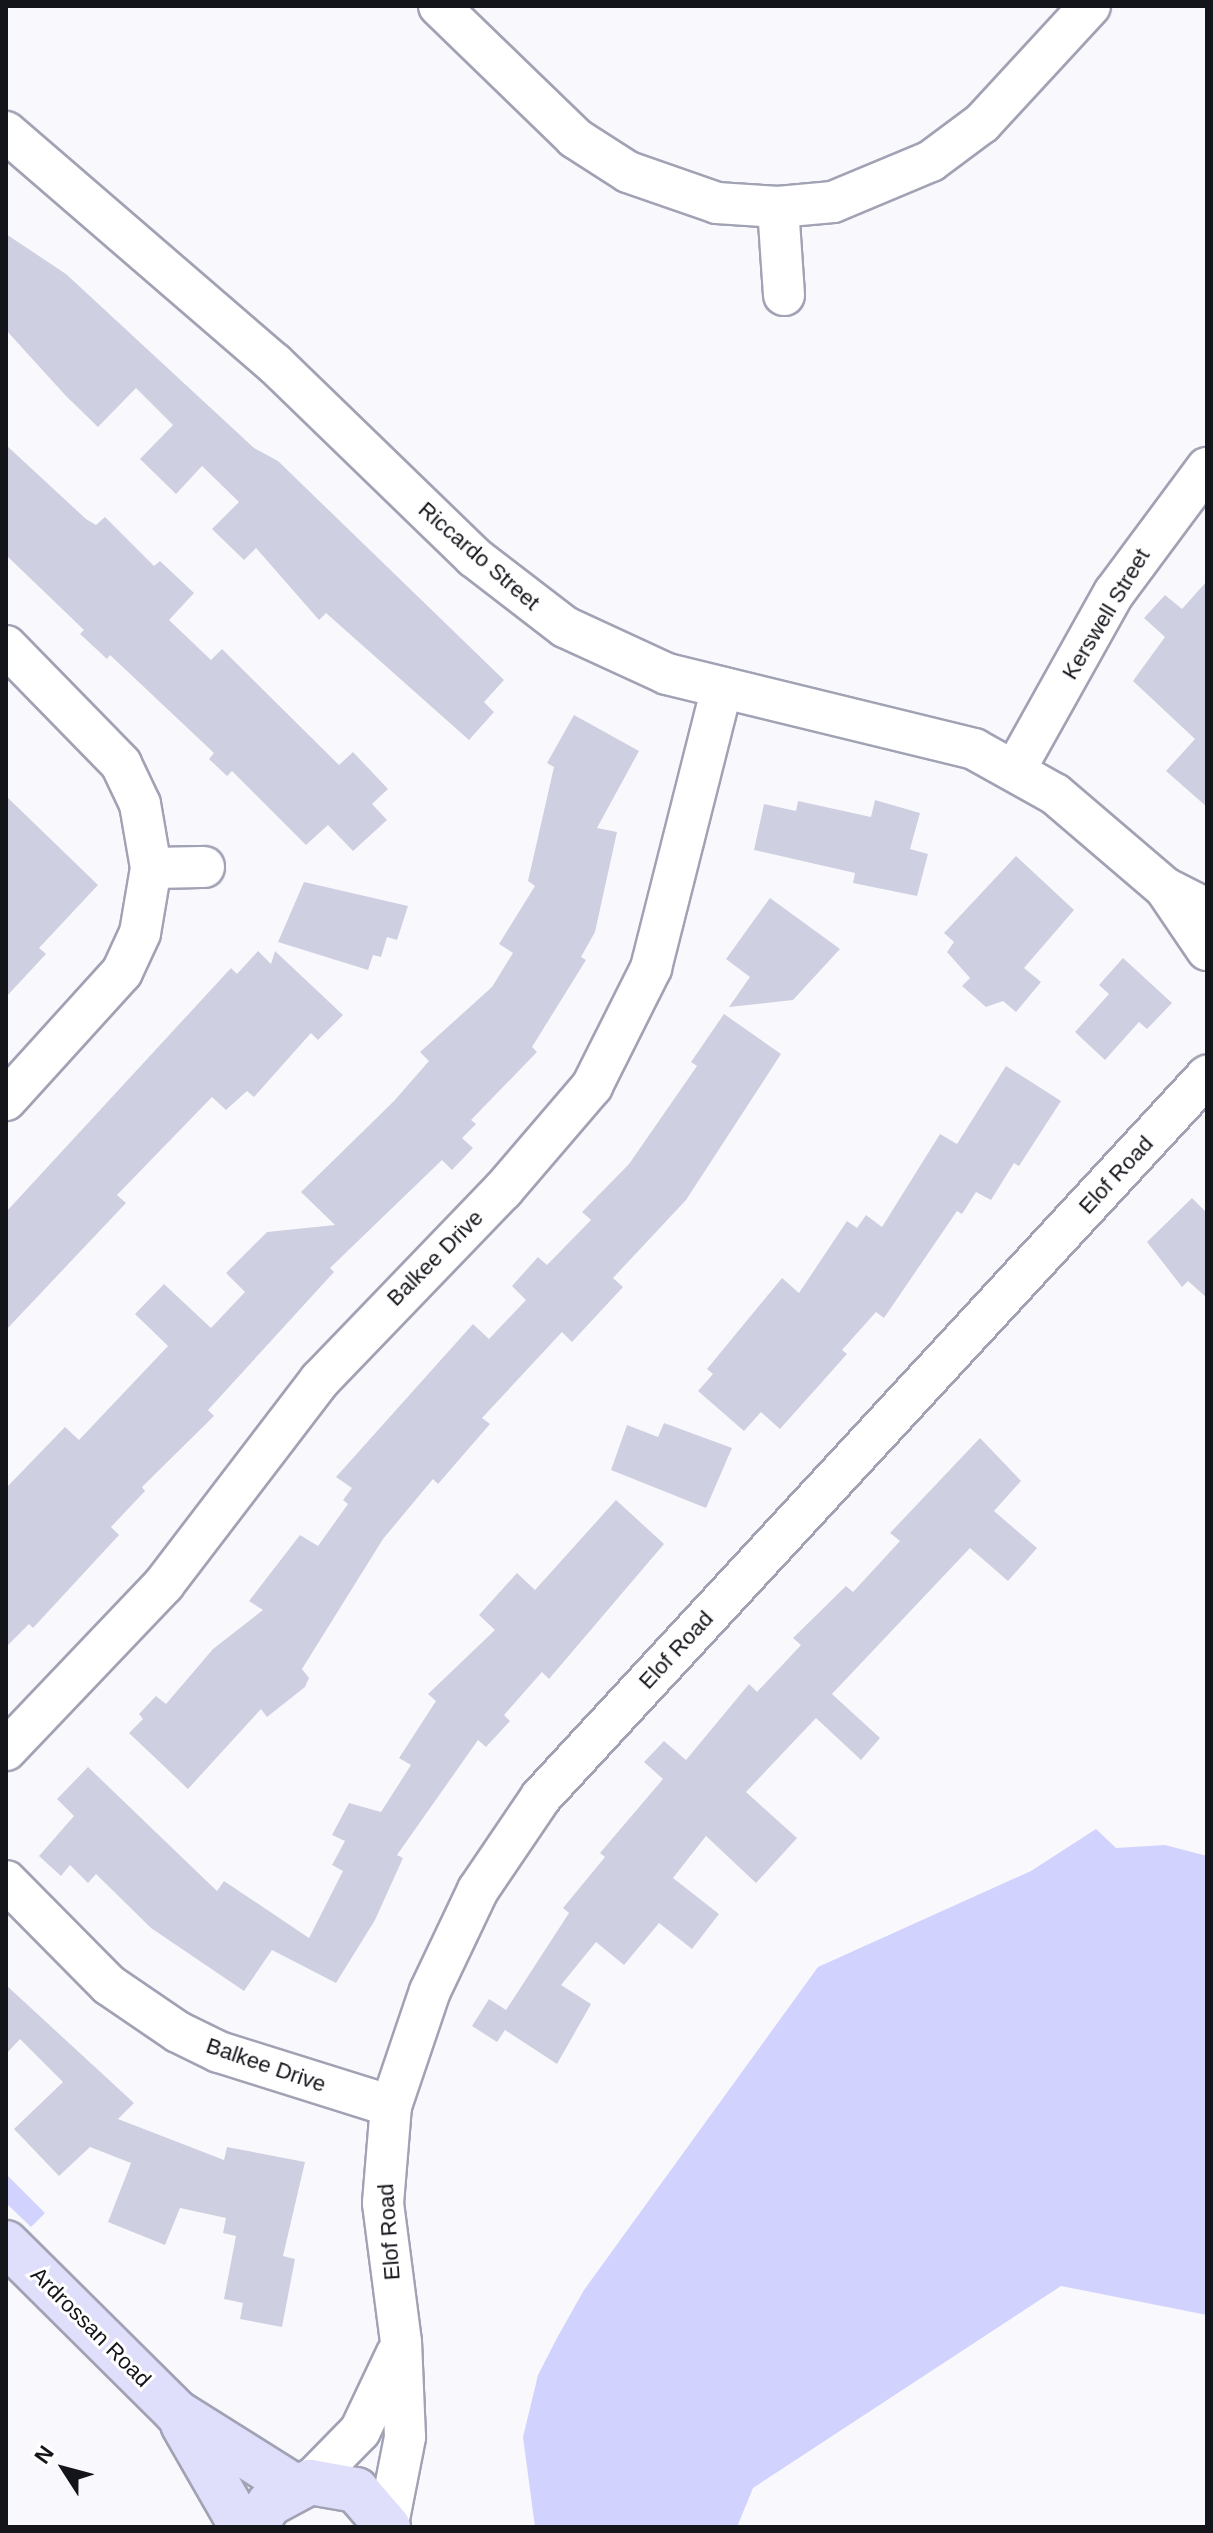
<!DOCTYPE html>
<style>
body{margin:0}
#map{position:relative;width:1213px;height:2533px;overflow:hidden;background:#f9f9fd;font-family:Arial,sans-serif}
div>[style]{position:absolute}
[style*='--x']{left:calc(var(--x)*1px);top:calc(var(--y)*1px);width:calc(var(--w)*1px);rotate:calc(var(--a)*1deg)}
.green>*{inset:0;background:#d1d2fe}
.building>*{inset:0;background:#cfcfe2}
.roads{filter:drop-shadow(2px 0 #a1a2b4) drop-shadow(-2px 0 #a1a2b4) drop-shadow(0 2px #a1a2b4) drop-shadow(0 -2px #a1a2b4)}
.minor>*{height:40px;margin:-20px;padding:0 20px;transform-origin:20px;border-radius:20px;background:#fff}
.major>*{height:44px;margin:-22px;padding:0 22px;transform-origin:22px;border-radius:22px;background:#dfdffc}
span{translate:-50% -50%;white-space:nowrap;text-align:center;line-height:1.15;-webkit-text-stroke:6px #fff;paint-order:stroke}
.street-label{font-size:22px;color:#14141b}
.frame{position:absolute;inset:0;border:8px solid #14141b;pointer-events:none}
.north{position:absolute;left:24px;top:2429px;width:80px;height:80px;-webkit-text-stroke:6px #fff;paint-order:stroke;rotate:306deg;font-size:22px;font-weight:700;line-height:32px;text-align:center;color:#14141b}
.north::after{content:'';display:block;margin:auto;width:28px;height:36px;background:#14141b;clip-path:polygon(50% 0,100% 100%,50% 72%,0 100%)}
</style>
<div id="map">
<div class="green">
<div style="clip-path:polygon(1096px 1829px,1116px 1848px,1165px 1845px,1207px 1856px,1207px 2315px,1061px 2286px,753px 2488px,737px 2527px,535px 2527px,523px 2437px,538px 2375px,557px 2338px,584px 2290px,818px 1967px,1031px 1871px)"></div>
<div style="clip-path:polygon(6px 2174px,45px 2213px,31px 2227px,6px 2203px)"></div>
</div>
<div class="building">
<div style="clip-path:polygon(6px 234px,66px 274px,254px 448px,278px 461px,504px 680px,484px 702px,494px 712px,469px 740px,326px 613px,319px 620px,256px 548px,244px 560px,212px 529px,239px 502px,202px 466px,176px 494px,140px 459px,173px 425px,136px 388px,98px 427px,66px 396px,6px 330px)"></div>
<div style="clip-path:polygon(6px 445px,86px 519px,96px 525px,105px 517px,154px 566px,160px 561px,194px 593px,169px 620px,211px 660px,222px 649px,339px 765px,353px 752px,388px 789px,372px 804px,387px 820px,353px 851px,328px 825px,306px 845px,232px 771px,227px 776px,209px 759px,214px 753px,110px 655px,107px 659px,80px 634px,84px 630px,6px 555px)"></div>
<div style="clip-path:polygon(1207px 581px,1207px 807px,1166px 771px,1195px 739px,1133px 681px,1165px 637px,1144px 618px,1165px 595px,1182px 609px)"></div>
<div style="clip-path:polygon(574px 715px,639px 751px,597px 828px,617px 832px,595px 932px,581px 957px,586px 960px,532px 1047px,537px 1052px,471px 1120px,476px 1124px,462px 1138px,473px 1148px,452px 1170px,442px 1160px,330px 1268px,334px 1272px,208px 1410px,214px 1416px,142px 1487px,145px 1491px,111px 1527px,119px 1535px,33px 1628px,29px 1624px,6px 1647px,6px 1488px,65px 1427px,79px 1440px,168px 1346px,135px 1314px,164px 1284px,211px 1328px,245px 1292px,226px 1273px,267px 1232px,335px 1225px,301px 1192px,394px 1101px,429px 1061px,420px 1052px,492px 987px,513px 953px,499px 944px,535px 886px,528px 881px,554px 767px,547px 763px)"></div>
<div style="clip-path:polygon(6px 796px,98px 885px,39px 948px,46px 954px,6px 997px)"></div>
<div style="clip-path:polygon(875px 800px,920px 813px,910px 849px,928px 854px,917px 896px,853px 883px,855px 873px,754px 850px,764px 804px,796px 811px,798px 801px,871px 817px)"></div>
<div style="clip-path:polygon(1016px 856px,1074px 910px,1024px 968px,1041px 982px,1016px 1012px,1003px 1001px,986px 1007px,962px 986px,970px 978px,947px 952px,954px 942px,944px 933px)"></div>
<div style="clip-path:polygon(304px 882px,408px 906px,397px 940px,387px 937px,381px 957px,373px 955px,368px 970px,278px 942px)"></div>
<div style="clip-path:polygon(770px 898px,840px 949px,793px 1000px,729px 1007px,750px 977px,726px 959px)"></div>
<div style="clip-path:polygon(258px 951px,271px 964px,275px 951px,343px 1015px,318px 1040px,311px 1033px,254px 1097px,247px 1091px,226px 1110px,212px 1097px,117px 1195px,126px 1203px,6px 1330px,6px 1212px,231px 968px,237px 974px)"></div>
<div style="clip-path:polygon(1123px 958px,1172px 1003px,1147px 1029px,1139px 1022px,1105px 1060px,1075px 1032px,1109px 994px,1099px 985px)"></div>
<div style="clip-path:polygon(724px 1014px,781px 1054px,686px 1200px,613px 1278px,623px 1287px,572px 1342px,562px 1332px,482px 1418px,490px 1424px,438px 1484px,433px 1479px,383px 1539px,302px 1669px,309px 1678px,305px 1687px,267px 1717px,261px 1709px,188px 1789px,129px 1733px,143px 1719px,139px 1714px,156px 1696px,166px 1704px,213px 1649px,263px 1610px,249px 1601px,300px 1535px,318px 1546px,348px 1504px,343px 1500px,352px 1488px,336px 1477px,473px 1324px,489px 1339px,526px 1300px,512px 1286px,538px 1257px,547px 1265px,591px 1220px,582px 1212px,629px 1164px,697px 1066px,691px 1062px)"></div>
<div style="clip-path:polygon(1006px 1066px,1061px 1101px,1019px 1166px,1014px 1163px,991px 1200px,976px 1192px,962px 1214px,957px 1211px,884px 1318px,876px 1312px,842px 1350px,847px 1354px,780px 1429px,761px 1412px,744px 1431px,698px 1391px,713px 1374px,707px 1369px,782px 1278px,799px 1293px,847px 1221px,857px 1228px,866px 1215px,882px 1227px,940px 1134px,957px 1144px)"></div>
<div style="clip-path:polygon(1192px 1198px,1207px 1213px,1207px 1298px,1188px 1281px,1182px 1287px,1147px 1242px)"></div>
<div style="clip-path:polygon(664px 1423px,732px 1448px,706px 1508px,611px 1470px,627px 1425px,658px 1437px)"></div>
<div style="clip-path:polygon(980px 1438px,1021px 1481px,994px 1511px,1037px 1548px,1008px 1581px,970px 1548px,832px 1694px,880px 1738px,861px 1760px,816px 1718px,746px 1792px,797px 1838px,756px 1883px,706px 1836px,673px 1878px,719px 1914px,692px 1949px,659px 1923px,624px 1965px,596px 1942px,561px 1985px,591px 2004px,557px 2064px,505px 2030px,497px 2042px,472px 2026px,489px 1999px,506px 2010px,569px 1913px,563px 1908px,605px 1857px,600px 1853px,663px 1779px,644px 1762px,664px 1741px,686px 1760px,749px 1684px,757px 1692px,801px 1645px,793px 1638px,846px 1586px,853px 1592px,900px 1541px,890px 1533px)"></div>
<div style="clip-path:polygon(616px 1500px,664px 1544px,549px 1679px,542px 1672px,504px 1715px,510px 1721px,486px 1747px,478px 1740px,397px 1855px,403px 1858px,375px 1920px,336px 1983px,272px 1950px,244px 1991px,151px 1928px,96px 1874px,88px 1883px,70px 1865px,61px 1876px,39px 1856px,74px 1816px,57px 1799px,88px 1767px,217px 1891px,224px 1881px,309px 1938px,343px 1871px,332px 1865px,345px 1841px,332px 1835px,349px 1803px,381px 1812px,411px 1765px,399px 1758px,436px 1701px,428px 1694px,495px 1630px,479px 1615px,517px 1573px,535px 1590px)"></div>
<div style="clip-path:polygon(6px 1985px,134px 2103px,118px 2119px,224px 2160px,227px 2147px,305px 2162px,283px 2256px,295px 2259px,282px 2327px,240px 2319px,243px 2303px,224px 2299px,236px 2236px,223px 2233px,226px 2218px,180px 2208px,165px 2245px,108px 2222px,131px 2163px,90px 2147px,59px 2176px,14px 2129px,63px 2082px,20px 2039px,6px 2054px)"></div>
</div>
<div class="roads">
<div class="minor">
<div style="--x:439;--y:6;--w:190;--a:44.1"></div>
<div style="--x:575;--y:138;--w:63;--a:32.7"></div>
<div style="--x:628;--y:172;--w:94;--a:19.2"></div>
<div style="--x:717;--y:203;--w:61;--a:3.8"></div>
<div style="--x:6;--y:132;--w:354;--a:40.8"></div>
<div style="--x:274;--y:363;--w:279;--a:44.1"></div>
<div style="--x:474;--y:557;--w:115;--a:37.6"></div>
<div style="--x:565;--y:627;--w:112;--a:24.7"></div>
<div style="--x:667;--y:674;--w:316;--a:13.7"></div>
<div style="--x:974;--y:749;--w:93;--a:29.1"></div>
<div style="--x:1055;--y:794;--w:145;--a:40.5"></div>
<div style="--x:1165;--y:888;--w:47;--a:26.6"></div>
<div style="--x:784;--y:295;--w:88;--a:-93.9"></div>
<div style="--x:778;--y:207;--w:55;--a:-5.2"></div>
<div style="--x:833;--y:202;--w:106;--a:-22.7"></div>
<div style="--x:931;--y:161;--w:64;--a:-36.7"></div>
<div style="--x:982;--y:123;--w:159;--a:-47.3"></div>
<div style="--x:6;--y:646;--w:165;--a:45.7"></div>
<div style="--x:121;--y:764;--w:44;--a:64.6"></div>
<div style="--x:140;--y:804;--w:65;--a:80.2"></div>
<div style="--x:151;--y:868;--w:66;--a:99.6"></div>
<div style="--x:140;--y:933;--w:43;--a:114.8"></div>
<div style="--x:122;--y:972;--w:173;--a:132.2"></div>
<div style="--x:1016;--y:768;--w:201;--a:-60.8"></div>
<div style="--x:1114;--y:593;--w:156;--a:-53.4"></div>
<div style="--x:151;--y:868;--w:53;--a:-1.1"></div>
<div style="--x:1165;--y:888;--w:75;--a:55.9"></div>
<div style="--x:6;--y:1750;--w:229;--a:-46.4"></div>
<div style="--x:164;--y:1584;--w:257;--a:-52.6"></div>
<div style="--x:320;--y:1380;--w:264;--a:-46.1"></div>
<div style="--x:503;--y:1190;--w:137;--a:-49.4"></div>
<div style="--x:592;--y:1086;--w:132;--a:-63.4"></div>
<div style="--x:651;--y:968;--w:289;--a:-75.8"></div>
<div style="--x:6;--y:1881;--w:146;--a:45.3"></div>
<div style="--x:109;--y:1985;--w:83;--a:34.3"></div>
<div style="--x:178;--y:2032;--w:46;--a:26"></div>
<div style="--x:219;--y:2052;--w:180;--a:17.4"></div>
<div style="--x:310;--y:2482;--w:71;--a:-45.6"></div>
<div style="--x:360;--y:2431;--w:86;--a:-64.6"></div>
<div style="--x:388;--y:2524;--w:89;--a:-78.9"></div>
<div style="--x:405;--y:2437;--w:95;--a:-92.4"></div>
<div style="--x:401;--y:2342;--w:140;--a:-97.4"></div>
<div style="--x:383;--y:2203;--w:97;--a:-85.3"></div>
<div style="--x:391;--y:2106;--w:121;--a:-71.3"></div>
<div style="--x:430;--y:1991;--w:112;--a:-64.6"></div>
<div style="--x:478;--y:1890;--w:112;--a:-55.9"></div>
<div style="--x:541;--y:1797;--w:982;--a:-47.27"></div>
</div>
<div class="major">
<div style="--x:6;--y:2243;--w:240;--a:44.8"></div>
<div style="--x:176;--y:2412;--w:141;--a:32.2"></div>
<div style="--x:183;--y:2424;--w:119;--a:60.2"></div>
<div style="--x:255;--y:2527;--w:27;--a:-59"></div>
<div style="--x:269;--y:2504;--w:47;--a:-28.2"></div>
<div style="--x:310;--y:2482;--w:47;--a:9.9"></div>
<div style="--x:356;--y:2490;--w:49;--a:49.1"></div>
</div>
</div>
<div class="street-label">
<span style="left:479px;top:556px;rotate:41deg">Riccardo Street</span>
<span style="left:1106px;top:614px;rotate:-59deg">Kerswell Street</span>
<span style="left:1116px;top:1175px;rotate:-47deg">Elof Road</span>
<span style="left:435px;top:1258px;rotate:-45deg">Balkee Drive</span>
<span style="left:676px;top:1650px;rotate:-47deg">Elof Road</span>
<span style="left:266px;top:2065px;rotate:19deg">Balkee Drive</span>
<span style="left:389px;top:2232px;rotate:-94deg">Elof Road</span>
<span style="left:91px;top:2327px;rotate:45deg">Ardrossan Road</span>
</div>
<div class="frame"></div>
<div class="north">N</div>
</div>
